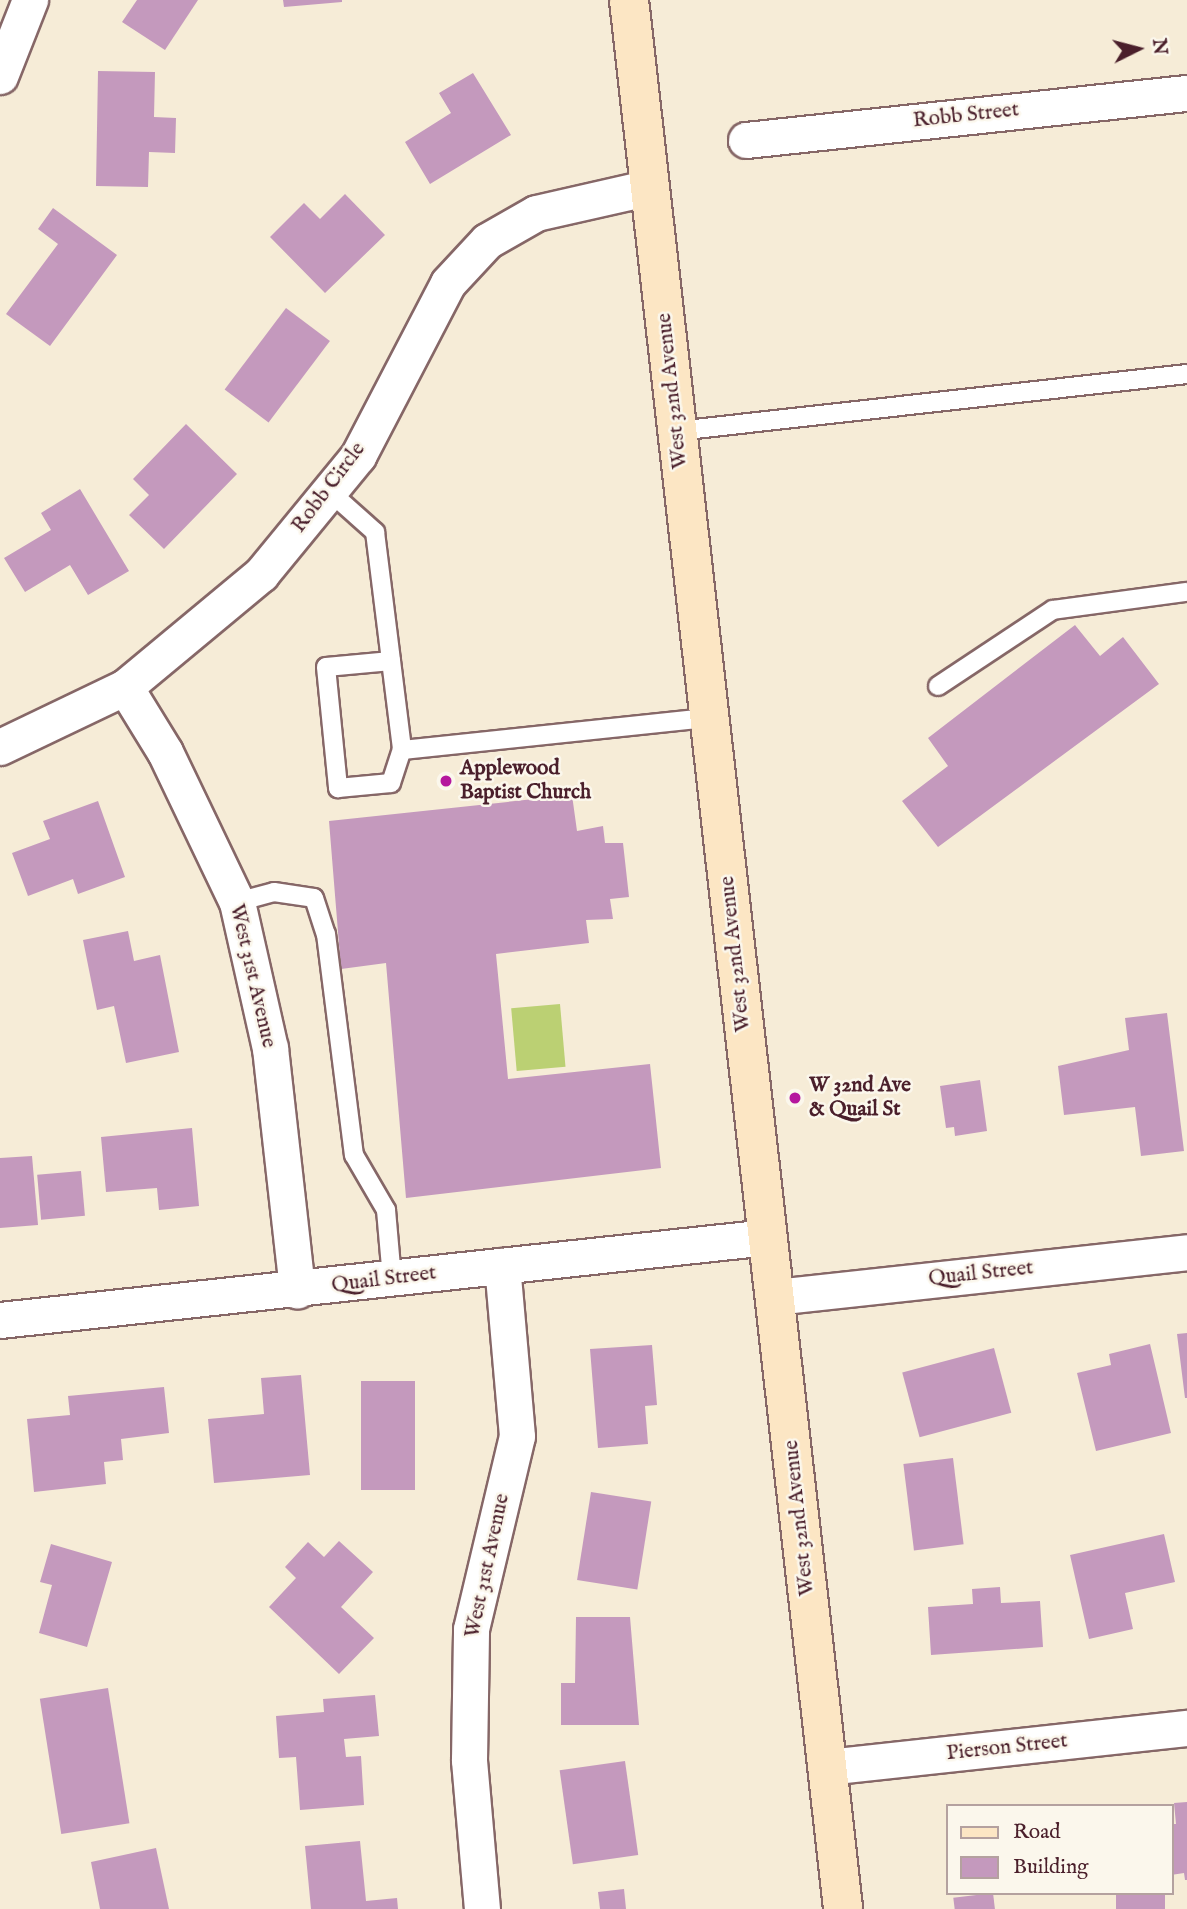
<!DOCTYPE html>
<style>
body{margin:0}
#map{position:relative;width:1187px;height:1909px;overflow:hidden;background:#f6ecd7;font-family:"IM FELL English",serif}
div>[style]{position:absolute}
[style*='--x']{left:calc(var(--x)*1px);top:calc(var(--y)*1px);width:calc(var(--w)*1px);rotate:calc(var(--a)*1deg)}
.green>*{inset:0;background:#bbd073;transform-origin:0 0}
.building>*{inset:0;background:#c499bd;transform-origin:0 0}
.roads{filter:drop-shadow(2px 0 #866767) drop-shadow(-2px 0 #866767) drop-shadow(0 2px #866767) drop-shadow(0 -2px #866767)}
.lane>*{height:18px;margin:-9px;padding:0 9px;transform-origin:9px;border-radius:9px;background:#fff}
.street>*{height:35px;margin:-17.5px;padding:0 17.5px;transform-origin:17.5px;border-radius:17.5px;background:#fff}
.secondary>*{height:38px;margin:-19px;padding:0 19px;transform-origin:19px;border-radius:19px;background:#fce6c4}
.dots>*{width:19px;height:19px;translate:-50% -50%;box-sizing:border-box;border:4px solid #fbf7ec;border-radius:50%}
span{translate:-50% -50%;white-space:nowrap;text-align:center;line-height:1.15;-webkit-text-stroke:5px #fbf7ec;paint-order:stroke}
.street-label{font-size:21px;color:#4a1f2b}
.poi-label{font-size:21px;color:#4a1f2b;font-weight:700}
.left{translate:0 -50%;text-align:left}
.legend{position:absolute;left:946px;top:1804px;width:228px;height:91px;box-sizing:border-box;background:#fbf7ec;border:2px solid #b4a19f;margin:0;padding:9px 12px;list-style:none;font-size:21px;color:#4a1f2b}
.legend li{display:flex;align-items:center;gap:14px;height:35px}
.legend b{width:35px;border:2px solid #b4a19f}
.north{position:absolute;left:1103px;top:14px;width:70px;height:70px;-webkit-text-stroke:5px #fbf7ec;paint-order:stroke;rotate:84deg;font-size:19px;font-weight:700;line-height:28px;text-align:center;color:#4a1f2b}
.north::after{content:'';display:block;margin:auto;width:24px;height:32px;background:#4a1f2b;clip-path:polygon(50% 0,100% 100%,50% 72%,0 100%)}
</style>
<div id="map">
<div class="green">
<div style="left:560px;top:1004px;width:63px;height:49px;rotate:85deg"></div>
</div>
<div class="building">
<div style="clip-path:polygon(137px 0,198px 0,165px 50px,122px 22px)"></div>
<div style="clip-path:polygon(283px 0,342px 0,342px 2px,284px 7px)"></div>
<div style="clip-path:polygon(98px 71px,155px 72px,154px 117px,176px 118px,175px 153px,149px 152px,148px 187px,96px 186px)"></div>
<div style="clip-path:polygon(473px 73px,511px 135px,430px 184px,405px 142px,451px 113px,439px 93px)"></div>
<div style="clip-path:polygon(345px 194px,385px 235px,325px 293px,270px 237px,304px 203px,320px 219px)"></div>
<div style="clip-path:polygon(53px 208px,117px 255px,50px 346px,6px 314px,58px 244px,38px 229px)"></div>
<div style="left:286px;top:308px;width:55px;height:102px;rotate:37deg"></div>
<div style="clip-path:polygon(186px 424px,237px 474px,164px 549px,129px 515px,149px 495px,133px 479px)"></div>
<div style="clip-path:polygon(80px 489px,129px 571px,88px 595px,70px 565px,25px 592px,4px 558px,51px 530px,41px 513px)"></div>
<div style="clip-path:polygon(1075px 625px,1100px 656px,1123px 637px,1159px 684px,938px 847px,902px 801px,948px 766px,928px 738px)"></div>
<div style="clip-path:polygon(572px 795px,577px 831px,603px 826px,605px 843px,623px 843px,629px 897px,610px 899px,613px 919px,586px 920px,589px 943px,496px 954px,508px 1079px,650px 1064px,661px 1168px,406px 1198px,386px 963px,341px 969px,329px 821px)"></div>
<div style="clip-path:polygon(98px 801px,125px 877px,78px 894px,73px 879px,28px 896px,12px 853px,50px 839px,43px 821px)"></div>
<div style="clip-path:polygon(128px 931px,134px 961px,160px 955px,179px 1052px,126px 1063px,114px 1006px,97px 1010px,83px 940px)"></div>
<div style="clip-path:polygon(1167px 1013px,1184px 1151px,1141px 1156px,1135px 1107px,1064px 1115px,1058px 1066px,1129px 1050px,1125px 1018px)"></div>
<div style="clip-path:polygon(980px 1080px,987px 1131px,955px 1136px,954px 1127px,946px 1128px,940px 1086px)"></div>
<div style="clip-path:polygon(192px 1128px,199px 1206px,159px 1210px,157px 1188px,106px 1192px,101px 1137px)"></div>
<div style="clip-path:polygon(32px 1156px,38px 1225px,0 1228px,0 1158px)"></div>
<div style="left:81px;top:1171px;width:45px;height:44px;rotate:85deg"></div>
<div style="clip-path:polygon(1187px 1333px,1187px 1398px,1185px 1398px,1177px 1334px)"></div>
<div style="clip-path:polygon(1150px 1344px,1171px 1433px,1096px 1451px,1077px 1373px,1111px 1365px,1109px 1354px)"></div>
<div style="clip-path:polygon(652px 1345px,657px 1405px,645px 1406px,648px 1444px,598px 1448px,590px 1349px)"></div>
<div style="left:994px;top:1348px;width:67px;height:95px;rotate:75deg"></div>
<div style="clip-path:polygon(301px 1375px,310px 1475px,214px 1483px,208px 1419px,264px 1414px,261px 1378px)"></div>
<div style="left:361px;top:1381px;width:54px;height:109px"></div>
<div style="clip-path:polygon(164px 1387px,169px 1433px,121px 1439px,123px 1460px,104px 1462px,106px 1484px,34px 1492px,27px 1419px,70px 1415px,68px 1396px)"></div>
<div style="left:953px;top:1458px;width:87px;height:50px;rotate:83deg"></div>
<div style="left:591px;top:1492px;width:61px;height:89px;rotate:9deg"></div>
<div style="clip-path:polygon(1164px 1534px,1175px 1582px,1125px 1593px,1133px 1629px,1089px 1639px,1070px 1555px)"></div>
<div style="clip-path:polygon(339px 1541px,373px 1572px,341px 1607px,374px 1638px,339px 1674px,269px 1607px,296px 1578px,285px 1567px,308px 1542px,324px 1557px)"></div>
<div style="clip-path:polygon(51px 1544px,112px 1562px,87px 1647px,39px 1633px,52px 1585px,40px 1582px)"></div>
<div style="clip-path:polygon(1000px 1587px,1001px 1603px,1040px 1601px,1043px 1647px,931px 1655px,928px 1607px,973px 1604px,972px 1589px)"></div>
<div style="clip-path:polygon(576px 1617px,630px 1617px,639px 1725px,561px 1725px,561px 1683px,575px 1683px)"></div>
<div style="left:108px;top:1688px;width:137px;height:69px;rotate:81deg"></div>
<div style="clip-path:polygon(375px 1695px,379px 1736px,344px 1739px,346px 1757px,361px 1756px,364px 1805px,300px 1810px,296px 1757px,279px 1758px,276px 1716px,324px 1712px,323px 1699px)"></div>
<div style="left:625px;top:1761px;width:95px;height:66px;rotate:82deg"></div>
<div style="clip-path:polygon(1187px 1802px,1187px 1880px,1185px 1880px,1184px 1873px,1171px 1875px,1171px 1824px,1176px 1824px,1174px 1803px)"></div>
<div style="clip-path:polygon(360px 1841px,366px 1901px,397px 1898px,398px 1909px,311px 1909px,305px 1846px)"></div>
<div style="clip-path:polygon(156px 1848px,169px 1909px,100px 1909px,91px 1862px)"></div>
<div style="clip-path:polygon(624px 1889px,626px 1909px,600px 1909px,598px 1892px)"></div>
<div style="left:993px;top:1893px;width:16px;height:40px;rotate:83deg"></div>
<div style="left:1116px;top:1893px;width:49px;height:16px"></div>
</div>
<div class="roads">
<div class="lane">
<div style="--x:677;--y:431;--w:513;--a:-6.38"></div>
<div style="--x:329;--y:491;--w:62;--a:41.7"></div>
<div style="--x:375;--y:532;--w:220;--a:82.9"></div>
<div style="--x:402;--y:750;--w:309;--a:-6"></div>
<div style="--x:391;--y:661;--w:65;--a:174.7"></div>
<div style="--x:326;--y:667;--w:122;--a:84.3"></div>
<div style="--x:338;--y:788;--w:53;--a:-5.4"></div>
<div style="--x:391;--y:783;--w:35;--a:-72"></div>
<div style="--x:938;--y:686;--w:138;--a:-33.5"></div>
<div style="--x:1053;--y:610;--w:135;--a:-7.7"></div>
<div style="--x:237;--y:902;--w:38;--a:-15"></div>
<div style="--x:274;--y:892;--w:40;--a:8.5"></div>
<div style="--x:314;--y:898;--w:38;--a:72"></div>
<div style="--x:326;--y:934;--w:223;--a:82.8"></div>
<div style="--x:354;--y:1155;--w:64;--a:59.8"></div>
<div style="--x:386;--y:1210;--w:69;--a:85"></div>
</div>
<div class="street">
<div style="--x:0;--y:76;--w:82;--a:-68.5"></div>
<div style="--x:746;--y:140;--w:443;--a:-6.1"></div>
<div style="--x:125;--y:687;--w:76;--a:58.4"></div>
<div style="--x:165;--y:752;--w:166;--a:64.4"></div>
<div style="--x:237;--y:902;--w:150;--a:77.3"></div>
<div style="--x:270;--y:1048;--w:244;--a:83.6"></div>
<div style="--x:0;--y:747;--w:139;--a:-25.6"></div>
<div style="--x:125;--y:687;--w:177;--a:-39.7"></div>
<div style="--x:261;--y:574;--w:153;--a:-50.6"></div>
<div style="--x:358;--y:456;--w:195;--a:-62.5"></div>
<div style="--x:448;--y:283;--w:57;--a:-47.1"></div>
<div style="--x:487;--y:241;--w:56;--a:-29.7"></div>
<div style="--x:536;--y:213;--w:117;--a:-12.8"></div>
<div style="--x:775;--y:1297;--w:414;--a:-6.2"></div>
<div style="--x:0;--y:1320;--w:772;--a:-6.17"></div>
<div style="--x:827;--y:1767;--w:362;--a:-6.2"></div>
<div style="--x:482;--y:1909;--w:150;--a:-95"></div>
<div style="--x:469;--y:1760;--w:131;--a:-89.1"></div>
<div style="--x:471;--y:1629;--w:198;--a:-76.6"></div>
<div style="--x:517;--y:1436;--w:171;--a:-95"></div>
</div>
<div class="secondary">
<div style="--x:629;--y:0;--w:1921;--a:83.6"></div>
</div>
</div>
<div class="dots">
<div style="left:446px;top:781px;background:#b5179e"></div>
<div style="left:795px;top:1098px;background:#b5179e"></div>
</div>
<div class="street-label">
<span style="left:966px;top:116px;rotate:-6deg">Robb Street</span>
<span style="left:673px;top:391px;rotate:-96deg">West 32nd Avenue</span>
<span style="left:329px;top:488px;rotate:-53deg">Robb Circle</span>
<span style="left:736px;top:954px;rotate:-96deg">West 32nd Avenue</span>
<span style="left:252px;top:976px;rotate:77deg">West 31st Avenue</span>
<span style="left:981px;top:1274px;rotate:-6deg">Quail Street</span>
<span style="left:384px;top:1280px;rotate:-7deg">Quail Street</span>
<span style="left:800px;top:1518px;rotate:-96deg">West 32nd Avenue</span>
<span style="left:488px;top:1566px;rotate:-78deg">West 31st Avenue</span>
<span style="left:1007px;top:1748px;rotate:-6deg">Pierson Street</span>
</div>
<div class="poi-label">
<span class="left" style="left:460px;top:781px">Applewood<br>Baptist Church</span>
<span class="left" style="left:809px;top:1098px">W 32nd Ave<br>&amp; Quail St</span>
</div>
<ul class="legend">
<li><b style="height:9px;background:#fce6c4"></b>Road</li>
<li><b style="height:19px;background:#c499bd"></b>Building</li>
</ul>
<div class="north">N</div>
</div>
